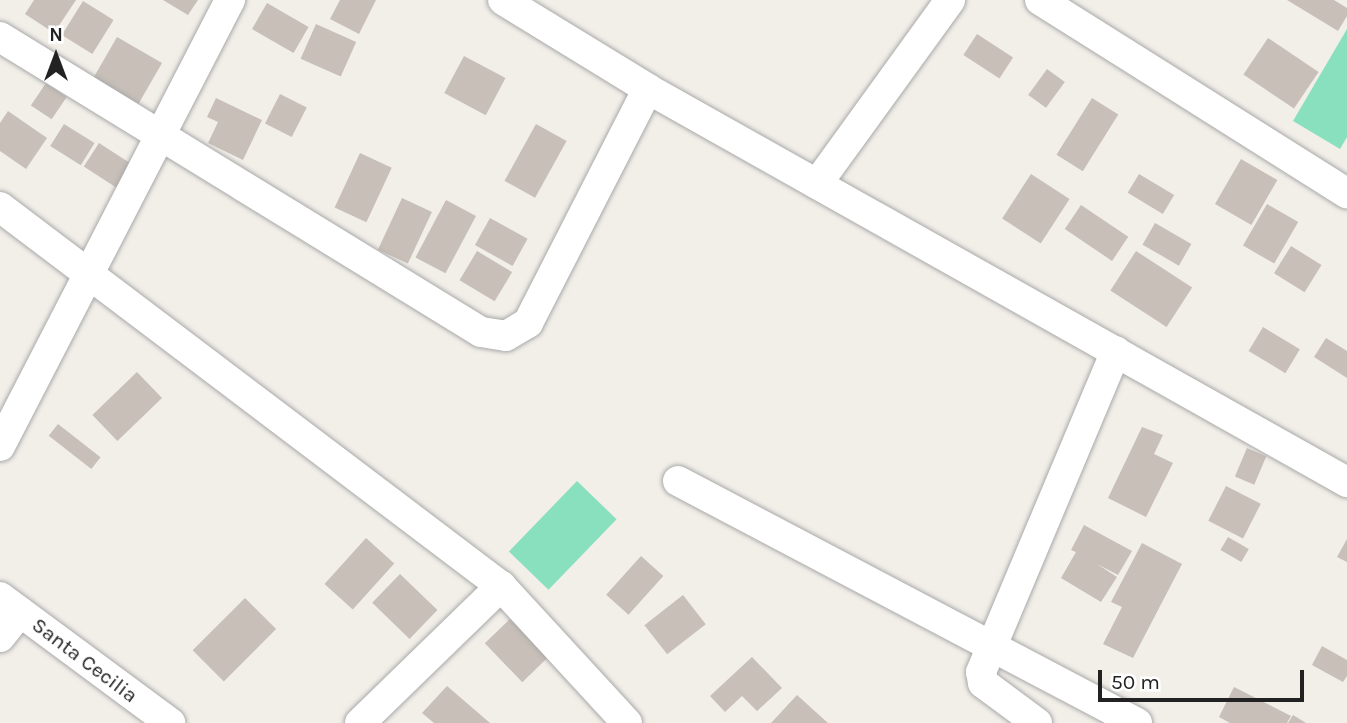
<!DOCTYPE html>
<style>
body{margin:0}
#map{position:relative;width:1347px;height:723px;overflow:hidden;background:#f2efe9;font-family:Karla,sans-serif}
div>[style]{position:absolute}
.pitch>*{inset:0;background:#88e0be;transform-origin:0 0}
.building>*{inset:0;background:#c7bfb8;transform-origin:0 0}
.roads{filter:drop-shadow(0 0 2px #a9a9a9) drop-shadow(0 0 2px #a9a9a9)}
.minor>*{height:30px;margin:-15px;padding:0 15px;transform-origin:15px;border-radius:15px;background:#fff}
span{translate:-50% -50%;white-space:nowrap;text-align:center;line-height:1.15;-webkit-text-stroke:5px #fff;paint-order:stroke}
.street-label{font-size:21px;color:#222}
.north{position:absolute;left:21px;top:21px;width:70px;height:70px;-webkit-text-stroke:5px #fff;paint-order:stroke;rotate:0deg;font-size:19px;font-weight:700;line-height:28px;text-align:center;color:#222}
.north::after{content:'';display:block;margin:auto;width:24px;height:32px;background:#222;clip-path:polygon(50% 0,100% 100%,50% 72%,0 100%)}
.scale{position:absolute;left:1098px;top:670px;width:206px;height:32px;box-sizing:border-box;border:4px solid #222;border-top:0;padding-left:9px;font-size:21px;line-height:24px;white-space:nowrap;color:#222;-webkit-text-stroke:5px #fff;paint-order:stroke}
</style>
<div id="map">
<div class="pitch">
<i style="clip-path:polygon(1347px 29px,1347px 137px,1340px 149px,1293px 121px)"></i>
<i style="left:577px;top:481px;width:55px;height:98px;rotate:44deg"></i>
</div>
<div class="building">
<i style="clip-path:polygon(34px 0,76px 0,54px 33px,25px 14px)"></i>
<i style="clip-path:polygon(163px 0,198px 0,188px 15px)"></i>
<i style="clip-path:polygon(340px 0,376px 0,359px 34px,330px 19px)"></i>
<i style="clip-path:polygon(1287px 0,1334px 0,1347px 8px,1347px 16px,1338px 31px)"></i>
<i style="left:83px;top:1px;width:36px;height:40px;rotate:32deg"></i>
<i style="left:267px;top:3px;width:48px;height:30px;rotate:30deg"></i>
<i style="left:316px;top:24px;width:44px;height:38px;rotate:24deg"></i>
<i style="left:977px;top:34px;width:43px;height:25px;rotate:33deg"></i>
<i style="left:117px;top:37px;width:52px;height:47px;rotate:30deg"></i>
<i style="left:1268px;top:38px;width:61px;height:44px;rotate:34deg"></i>
<i style="left:464px;top:56px;width:47px;height:42px;rotate:28deg"></i>
<i style="left:1047px;top:69px;width:22px;height:32px;rotate:36deg"></i>
<i style="left:46px;top:83px;width:25px;height:27px;rotate:34deg"></i>
<i style="left:280px;top:94px;width:30px;height:33px;rotate:27deg"></i>
<i style="clip-path:polygon(216px 98px,262px 120px,243px 160px,208px 143px,218px 122px,207px 117px)"></i>
<i style="left:1092px;top:98px;width:31px;height:67px;rotate:32deg"></i>
<i style="clip-path:polygon(8px 111px,47px 138px,26px 169px,0 151px,0 123px)"></i>
<i style="left:64px;top:124px;width:36px;height:26px;rotate:32deg"></i>
<i style="left:536px;top:124px;width:35px;height:65px;rotate:29deg"></i>
<i style="left:99px;top:143px;width:46px;height:28px;rotate:33deg"></i>
<i style="left:360px;top:153px;width:35px;height:60px;rotate:25deg"></i>
<i style="left:1241px;top:159px;width:42px;height:52px;rotate:30deg"></i>
<i style="left:1031px;top:174px;width:46px;height:53px;rotate:33deg"></i>
<i style="left:1139px;top:174px;width:41px;height:22px;rotate:31deg"></i>
<i style="left:402px;top:198px;width:33px;height:57px;rotate:25deg"></i>
<i style="left:446px;top:200px;width:34px;height:65px;rotate:28deg"></i>
<i style="left:1267px;top:204px;width:36px;height:48px;rotate:30deg"></i>
<i style="left:1081px;top:205px;width:57px;height:29px;rotate:34deg"></i>
<i style="left:490px;top:218px;width:43px;height:31px;rotate:29deg"></i>
<i style="left:1155px;top:223px;width:42px;height:25px;rotate:30deg"></i>
<i style="left:1291px;top:246px;width:36px;height:32px;rotate:32deg"></i>
<i style="left:477px;top:251px;width:41px;height:34px;rotate:31deg"></i>
<i style="left:1136px;top:251px;width:67px;height:47px;rotate:33deg"></i>
<i style="left:1263px;top:327px;width:43px;height:28px;rotate:31deg"></i>
<i style="clip-path:polygon(1326px 338px,1347px 351px,1347px 378px,1314px 357px)"></i>
<i style="left:137px;top:372px;width:36px;height:62px;rotate:46deg"></i>
<i style="left:58px;top:424px;width:54px;height:15px;rotate:38deg"></i>
<i style="clip-path:polygon(1142px 427px,1163px 435px,1154px 454px,1173px 463px,1146px 517px,1108px 498px)"></i>
<i style="left:1247px;top:448px;width:21px;height:31px;rotate:23deg"></i>
<i style="left:1226px;top:486px;width:39px;height:39px;rotate:27deg"></i>
<i style="clip-path:polygon(1084px 525px,1132px 551px,1118px 575px,1097px 564px,1117px 577px,1101px 602px,1061px 578px,1076px 552px,1071px 550px)"></i>
<i style="left:1228px;top:537px;width:24px;height:15px;rotate:30deg"></i>
<i style="left:366px;top:538px;width:38px;height:62px;rotate:42deg"></i>
<i style="clip-path:polygon(1347px 539px,1347px 562px,1337px 557px)"></i>
<i style="clip-path:polygon(1142px 543px,1182px 564px,1133px 658px,1103px 644px,1122px 607px,1111px 602px)"></i>
<i style="left:641px;top:556px;width:30px;height:52px;rotate:42deg"></i>
<i style="left:400px;top:574px;width:52px;height:40px;rotate:44deg"></i>
<i style="left:683px;top:595px;width:37px;height:49px;rotate:52deg"></i>
<i style="left:245px;top:598px;width:44px;height:74px;rotate:45deg"></i>
<i style="left:510px;top:619px;width:54px;height:35px;rotate:46deg"></i>
<i style="clip-path:polygon(1322px 646px,1347px 660px,1347px 676px,1343px 682px,1312px 665px)"></i>
<i style="clip-path:polygon(752px 657px,782px 688px,757px 711px,742px 696px,725px 712px,710px 696px)"></i>
<i style="clip-path:polygon(447px 686px,490px 723px,434px 723px,422px 713px)"></i>
<i style="clip-path:polygon(1234px 687px,1291px 716px,1287px 723px,1230px 723px,1219px 717px)"></i>
<i style="clip-path:polygon(797px 695px,828px 723px,771px 723px)"></i>
<i style="clip-path:polygon(1293px 715px,1306px 723px,1288px 723px)"></i>
</div>
<div class="roads">
<div class="minor">
<i style="left:503px;top:0;width:170px;rotate:31.5deg"></i>
<i style="left:648px;top:89px;width:802px;rotate:29.35deg"></i>
<i style="left:1040px;top:0;width:363px;rotate:32.2deg"></i>
<i style="left:0;top:37px;width:564px;rotate:31.52deg"></i>
<i style="left:481px;top:332px;width:25px;rotate:9deg"></i>
<i style="left:506px;top:336px;width:26px;rotate:-31deg"></i>
<i style="left:528px;top:323px;width:263px;rotate:-62.9deg"></i>
<i style="left:817px;top:184px;width:227px;rotate:-54.1deg"></i>
<i style="left:0;top:207px;width:628px;rotate:37.11deg"></i>
<i style="left:501px;top:586px;width:186px;rotate:47.4deg"></i>
<i style="left:0;top:446px;width:502px;rotate:-62.72deg"></i>
<i style="left:678px;top:481px;width:519px;rotate:27.8deg"></i>
<i style="left:0;top:597px;width:212px;rotate:36.5deg"></i>
<i style="left:0;top:637px;width:32px;rotate:-51deg"></i>
<i style="left:360px;top:723px;width:197px;rotate:-44.2deg"></i>
<i style="left:1037px;top:723px;width:67px;rotate:-143.5deg"></i>
<i style="left:983px;top:683px;width:11px;rotate:-100deg"></i>
<i style="left:981px;top:672px;width:348px;rotate:-67.2deg"></i>
</div>
</div>
<div class="street-label">
<span style="left:85px;top:660px;rotate:37deg">Santa Cecilia</span>
</div>
<div class="north">N</div>
<div class="scale">50 m</div>
</div>
